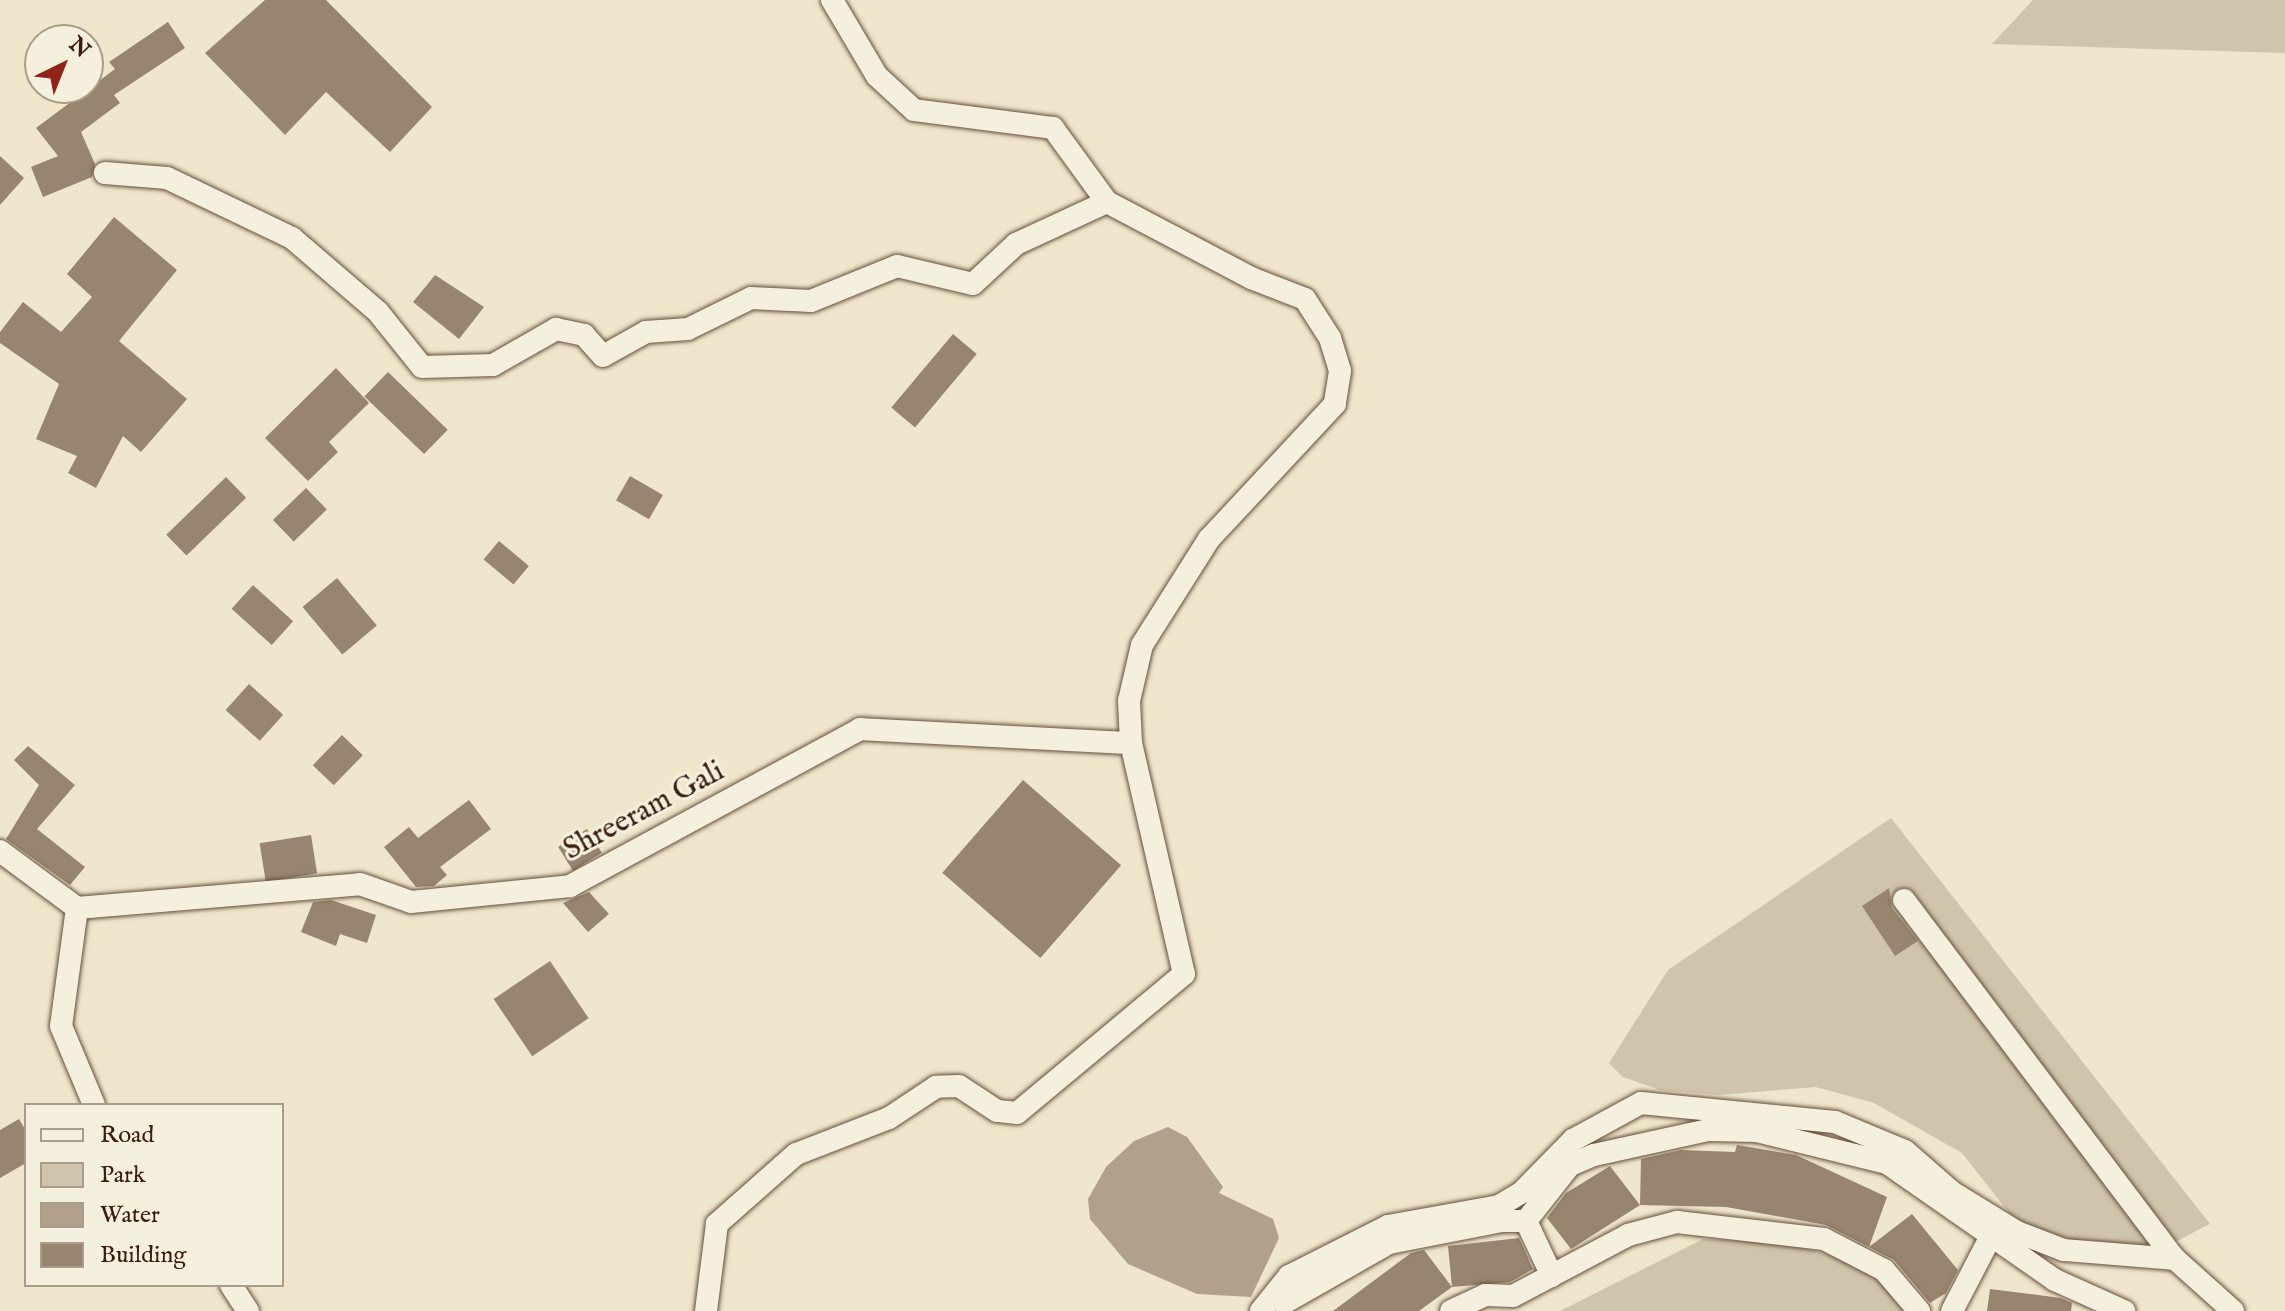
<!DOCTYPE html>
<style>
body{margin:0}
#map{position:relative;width:2285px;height:1311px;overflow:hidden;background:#efe6cb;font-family:"IM FELL English",serif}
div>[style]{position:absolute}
.green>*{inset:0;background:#d0c4ab}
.water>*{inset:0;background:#b1a18a}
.building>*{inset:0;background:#988570;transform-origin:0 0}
.roads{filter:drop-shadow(0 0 2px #664e3c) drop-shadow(0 0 2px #664e3c)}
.street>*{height:22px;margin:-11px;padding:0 11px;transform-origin:11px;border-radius:11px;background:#f5efdd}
span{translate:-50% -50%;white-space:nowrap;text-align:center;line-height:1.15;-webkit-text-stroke:6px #f5efdd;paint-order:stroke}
.street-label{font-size:30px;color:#391c0d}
.legend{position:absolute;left:24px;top:1103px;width:260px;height:184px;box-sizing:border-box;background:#f5efdd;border:2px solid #aa9b8a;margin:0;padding:10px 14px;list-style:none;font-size:24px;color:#391c0d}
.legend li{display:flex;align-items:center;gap:16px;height:40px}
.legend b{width:40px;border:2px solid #aa9b8a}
.north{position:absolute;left:24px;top:24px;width:80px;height:80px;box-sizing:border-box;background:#f5efdd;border:2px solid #aa9b8a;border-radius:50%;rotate:43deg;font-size:22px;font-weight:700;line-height:32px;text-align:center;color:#391c0d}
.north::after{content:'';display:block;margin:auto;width:28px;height:36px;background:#8f2418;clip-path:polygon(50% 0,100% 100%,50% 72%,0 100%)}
</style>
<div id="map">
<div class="green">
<i style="clip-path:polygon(2033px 0,2285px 0,2285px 53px,1992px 44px)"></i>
<i style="clip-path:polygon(1891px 818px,2210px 1224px,2165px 1247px,2046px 1239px,2013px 1218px,1962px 1153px,1874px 1103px,1816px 1087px,1718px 1095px,1660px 1090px,1623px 1077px,1609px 1063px,1668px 970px)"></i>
<i style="clip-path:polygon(1703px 1239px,1789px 1243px,1872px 1268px,1906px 1311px,1560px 1311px)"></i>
</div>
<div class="water">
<i style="clip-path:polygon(1168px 1127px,1187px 1137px,1223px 1187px,1219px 1193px,1273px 1219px,1279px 1238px,1251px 1297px,1197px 1294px,1128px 1264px,1090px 1219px,1088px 1199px,1106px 1167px,1134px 1141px)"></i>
</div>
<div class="building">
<i style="clip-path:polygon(265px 0,326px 0,432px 107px,390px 152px,326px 92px,285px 135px,205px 53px)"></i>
<i style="clip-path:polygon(168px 22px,185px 48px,114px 95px,120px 103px,81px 132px,95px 164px,92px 177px,43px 197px,31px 167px,58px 156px,36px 128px,115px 69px,109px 62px)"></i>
<i style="clip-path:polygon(0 156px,24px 178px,0 205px)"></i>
<i style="clip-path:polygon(114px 217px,177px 270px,119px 341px,187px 399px,141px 452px,123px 436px,96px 488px,68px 473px,77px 456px,36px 439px,59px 384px,0 343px,0 332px,23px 302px,61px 332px,92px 297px,67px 274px)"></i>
<i style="clip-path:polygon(435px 275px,484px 307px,459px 339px,413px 302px)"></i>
<i style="left:953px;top:334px;width:31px;height:96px;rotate:40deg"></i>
<i style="clip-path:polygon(336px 368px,369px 403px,329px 442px,338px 452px,308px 481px,265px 438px)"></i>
<i style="left:388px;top:372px;width:83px;height:34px;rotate:44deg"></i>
<i style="left:630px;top:476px;width:38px;height:28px;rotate:30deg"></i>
<i style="left:226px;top:477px;width:29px;height:83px;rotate:46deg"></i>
<i style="left:306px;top:488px;width:30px;height:46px;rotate:46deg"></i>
<i style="left:499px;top:541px;width:39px;height:24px;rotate:40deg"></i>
<i style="left:337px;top:578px;width:62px;height:45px;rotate:50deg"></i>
<i style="left:253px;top:585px;width:54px;height:32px;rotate:42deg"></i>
<i style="left:249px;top:684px;width:46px;height:35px;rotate:42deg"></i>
<i style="left:342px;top:735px;width:29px;height:42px;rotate:44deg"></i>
<i style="clip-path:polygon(28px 746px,75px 785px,37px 829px,85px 867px,70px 885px,6px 839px,39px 785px,14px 760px)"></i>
<i style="left:1023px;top:780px;width:130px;height:123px;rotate:41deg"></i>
<i style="clip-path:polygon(469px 800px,491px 829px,440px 867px,447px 875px,434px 886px,416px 887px,384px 847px,409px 827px,418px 838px)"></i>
<i style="left:587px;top:829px;width:28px;height:34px;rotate:58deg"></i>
<i style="left:311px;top:835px;width:39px;height:52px;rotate:81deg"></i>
<i style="clip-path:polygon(1889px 888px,1892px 908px,1918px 941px,1895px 956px,1862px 906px)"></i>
<i style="clip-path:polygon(589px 892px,609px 914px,588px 932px,563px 903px)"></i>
<i style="clip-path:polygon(331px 900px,376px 915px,367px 943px,340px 934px,336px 946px,301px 932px,313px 902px)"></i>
<i style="left:550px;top:961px;width:69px;height:68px;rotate:56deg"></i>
<i style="clip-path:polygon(19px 1119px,26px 1131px,26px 1163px,0 1178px,0 1130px)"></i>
<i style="clip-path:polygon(1737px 1145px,1796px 1155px,1887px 1197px,1869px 1247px,1826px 1225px,1726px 1207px,1640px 1205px,1641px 1159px,1681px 1150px,1735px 1152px)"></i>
<i style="clip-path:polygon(1610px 1166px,1640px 1205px,1571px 1249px,1547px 1218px,1566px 1193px)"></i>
<i style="clip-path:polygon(1912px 1214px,1958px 1270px,1946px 1293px,1930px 1303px,1894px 1260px,1869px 1247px)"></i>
<i style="clip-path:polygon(1519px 1238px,1533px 1269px,1510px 1282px,1452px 1287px,1448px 1246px)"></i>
<i style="clip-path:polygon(1424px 1250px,1452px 1287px,1419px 1311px,1333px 1311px,1411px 1253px)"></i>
<i style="clip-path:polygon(1990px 1289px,2061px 1298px,2072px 1303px,2071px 1311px,1987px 1311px)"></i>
</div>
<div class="roads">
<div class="street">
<i style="left:832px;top:0;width:88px;rotate:59.4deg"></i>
<i style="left:877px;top:76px;width:50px;rotate:42.6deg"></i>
<i style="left:914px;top:110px;width:140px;rotate:7.4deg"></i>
<i style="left:1053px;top:128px;width:92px;rotate:53.9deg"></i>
<i style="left:105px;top:173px;width:62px;rotate:4.6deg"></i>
<i style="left:167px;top:178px;width:139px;rotate:25.6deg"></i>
<i style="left:292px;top:238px;width:113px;rotate:40.7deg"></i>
<i style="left:378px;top:312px;width:70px;rotate:51.3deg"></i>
<i style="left:422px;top:367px;width:71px;rotate:-1.6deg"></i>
<i style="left:493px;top:365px;width:73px;rotate:-29.7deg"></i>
<i style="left:556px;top:329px;width:29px;rotate:12deg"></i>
<i style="left:584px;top:335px;width:28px;rotate:48deg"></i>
<i style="left:603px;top:356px;width:49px;rotate:-29.2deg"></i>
<i style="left:646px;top:332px;width:42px;rotate:-4.1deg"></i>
<i style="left:688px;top:329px;width:70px;rotate:-26.2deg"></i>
<i style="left:751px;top:298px;width:60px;rotate:2.9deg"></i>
<i style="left:811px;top:301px;width:93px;rotate:-22.1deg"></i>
<i style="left:897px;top:266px;width:78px;rotate:13.3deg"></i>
<i style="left:973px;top:284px;width:59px;rotate:-42.9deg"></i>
<i style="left:1016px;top:244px;width:100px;rotate:-24.8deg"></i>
<i style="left:1107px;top:202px;width:163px;rotate:27.8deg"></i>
<i style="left:1251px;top:278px;width:58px;rotate:21.3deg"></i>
<i style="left:1305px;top:299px;width:46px;rotate:57.3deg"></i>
<i style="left:1330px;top:338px;width:34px;rotate:73deg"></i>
<i style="left:1340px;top:371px;width:33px;rotate:99deg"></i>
<i style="left:1335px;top:404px;width:185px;rotate:133deg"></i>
<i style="left:1209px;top:539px;width:125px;rotate:122.3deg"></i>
<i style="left:1142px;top:645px;width:57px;rotate:103.1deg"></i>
<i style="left:1129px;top:701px;width:42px;rotate:87.3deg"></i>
<i style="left:1131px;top:743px;width:237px;rotate:77.1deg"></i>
<i style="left:1184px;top:974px;width:217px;rotate:140.2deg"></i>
<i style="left:1017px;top:1113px;width:20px;rotate:-174deg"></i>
<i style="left:997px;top:1111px;width:45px;rotate:-146.7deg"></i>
<i style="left:959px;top:1086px;width:23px;rotate:178deg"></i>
<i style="left:936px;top:1087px;width:56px;rotate:146.6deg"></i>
<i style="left:889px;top:1118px;width:100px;rotate:158.8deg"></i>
<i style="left:796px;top:1154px;width:106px;rotate:138.5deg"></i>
<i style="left:717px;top:1224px;width:88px;rotate:97.2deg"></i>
<i style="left:0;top:851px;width:96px;rotate:36.5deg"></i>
<i style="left:77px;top:908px;width:284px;rotate:-4.8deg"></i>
<i style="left:360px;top:884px;width:54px;rotate:19.4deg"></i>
<i style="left:411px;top:902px;width:160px;rotate:-5.7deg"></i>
<i style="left:570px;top:886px;width:330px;rotate:-28.4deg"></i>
<i style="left:860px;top:729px;width:271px;rotate:3deg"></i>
<i style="left:1904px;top:900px;width:450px;rotate:53deg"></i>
<i style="left:2175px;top:1259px;width:78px;rotate:41.9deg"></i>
<i style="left:77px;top:908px;width:119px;rotate:97.7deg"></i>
<i style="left:61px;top:1026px;width:86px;rotate:67.3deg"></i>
<i style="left:1526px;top:1221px;width:71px;rotate:-51.8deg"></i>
<i style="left:1570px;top:1165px;width:26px;rotate:-23deg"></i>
<i style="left:1594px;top:1155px;width:118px;rotate:-12.3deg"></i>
<i style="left:1709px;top:1130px;width:48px;rotate:1.2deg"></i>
<i style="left:1757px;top:1131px;width:134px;rotate:13.8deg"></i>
<i style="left:1887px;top:1163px;width:205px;rotate:34.9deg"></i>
<i style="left:2055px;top:1280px;width:76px;rotate:24.2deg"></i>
<i style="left:231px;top:1285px;width:31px;rotate:57deg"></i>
<i style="left:1284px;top:1303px;width:121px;rotate:-29.7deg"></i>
<i style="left:1389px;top:1243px;width:115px;rotate:-11deg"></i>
<i style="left:1502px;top:1221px;width:24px"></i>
<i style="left:1526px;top:1221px;width:61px;rotate:64.7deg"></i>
<i style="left:1261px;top:1311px;width:45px;rotate:-51.3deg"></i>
<i style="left:1289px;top:1276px;width:111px;rotate:-26.8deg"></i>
<i style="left:1388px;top:1226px;width:113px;rotate:-10.2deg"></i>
<i style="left:1499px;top:1206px;width:27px;rotate:-31deg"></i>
<i style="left:1522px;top:1192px;width:73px;rotate:-45.6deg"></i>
<i style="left:1573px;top:1140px;width:77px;rotate:-28.6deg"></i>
<i style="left:1641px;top:1103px;width:195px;rotate:5.6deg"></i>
<i style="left:1835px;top:1122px;width:76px;rotate:22.5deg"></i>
<i style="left:1905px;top:1151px;width:62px;rotate:41.1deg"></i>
<i style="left:1952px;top:1192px;width:76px;rotate:31.6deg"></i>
<i style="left:2017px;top:1232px;width:50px;rotate:21deg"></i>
<i style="left:2064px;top:1250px;width:111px;rotate:4.6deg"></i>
<i style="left:1451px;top:1311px;width:38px;rotate:-25deg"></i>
<i style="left:1485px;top:1295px;width:28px;rotate:2deg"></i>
<i style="left:1513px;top:1296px;width:130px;rotate:-27.9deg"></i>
<i style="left:1628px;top:1235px;width:51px;rotate:-14.9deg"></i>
<i style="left:1677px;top:1222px;width:148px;rotate:6.6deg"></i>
<i style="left:1824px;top:1239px;width:68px;rotate:27.3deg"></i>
<i style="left:1884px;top:1270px;width:54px;rotate:49.5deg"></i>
<i style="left:1952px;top:1311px;width:87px;rotate:-62.5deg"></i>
</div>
</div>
<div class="street-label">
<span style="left:644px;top:811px;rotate:-28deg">Shreeram Gali</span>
</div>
<ul class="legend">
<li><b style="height:10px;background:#f5efdd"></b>Road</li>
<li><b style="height:22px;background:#d0c4ab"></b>Park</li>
<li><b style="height:22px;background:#b1a18a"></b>Water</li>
<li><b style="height:22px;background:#988570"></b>Building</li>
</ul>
<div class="north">N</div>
</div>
